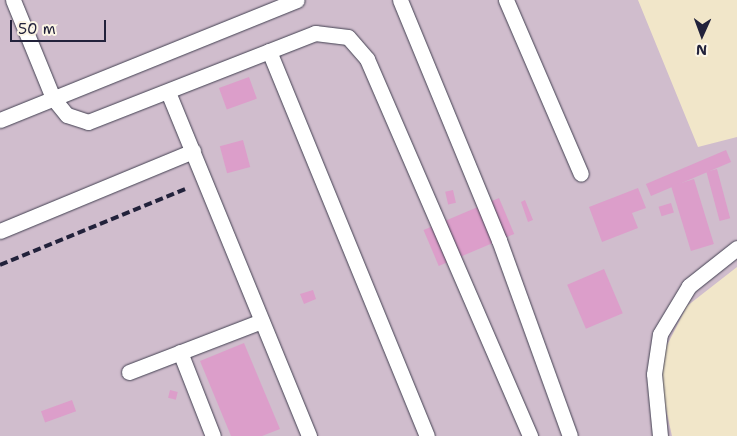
<!DOCTYPE html>
<style>
body{margin:0}
#map{position:relative;width:737px;height:436px;overflow:hidden;background:#f1e6c9;font-family:"Shantell Sans",sans-serif}
div>[style]{position:absolute}
.industrial>*{inset:0;background:#d0bdcd}
.building>*{inset:0;background:#dc9eca;transform-origin:0 0}
.roads{filter:drop-shadow(0 0 1px #413f50) drop-shadow(0 0 1px #413f50)}
.minor>*{height:15px;margin:-7.5px;padding:0 7.5px;transform-origin:7.5px;border-radius:7.5px;background:#fff}
.rail>*{height:4px;margin-top:-2px;transform-origin:0;background:repeating-linear-gradient(90deg,#22223b 0 8px,transparent 0 12px)}
span{translate:-50% -50%;white-space:nowrap;text-align:center;line-height:1.15;-webkit-text-stroke:4.5px #fcf5e5;paint-order:stroke}
.north{position:absolute;left:677px;top:10px;width:50px;height:50px;-webkit-text-stroke:4px #fcf5e5;paint-order:stroke;rotate:182deg;font-size:14px;font-weight:700;line-height:20px;text-align:center;color:#22223b}
.north::after{content:'';display:block;margin:auto;width:18px;height:22px;background:#22223b;clip-path:polygon(50% 0,100% 100%,50% 72%,0 100%)}
.scale{position:absolute;left:10px;top:20px;width:96px;height:22px;box-sizing:border-box;border:2px solid #22223b;border-top:0;padding-left:6px;font-size:15px;line-height:18px;white-space:nowrap;color:#22223b;-webkit-text-stroke:4px #fcf5e5;paint-order:stroke}
</style>
<div id="map">
<div class="industrial">
<i style="clip-path:polygon(0 0,638px 0,698px 147px,737px 137px,737px 267px,687px 306px,662px 355px,663px 396px,672px 436px,0 436px)"></i>
</div>
<div class="building">
<i style="left:249px;top:77px;width:23px;height:32px;rotate:70deg"></i>
<i style="left:243px;top:140px;width:28px;height:24px;rotate:75deg"></i>
<i style="left:726px;top:150px;width:13px;height:87px;rotate:67deg"></i>
<i style="left:717px;top:169px;width:51px;height:11px;rotate:75deg"></i>
<i style="left:694px;top:179px;width:68px;height:24px;rotate:73deg"></i>
<i style="clip-path:polygon(638px 188px,646px 208px,632px 213px,638px 228px,602px 242px,589px 207px)"></i>
<i style="left:453px;top:190px;width:13px;height:8px;rotate:77deg"></i>
<i style="left:499px;top:198px;width:39px;height:82px;rotate:67deg"></i>
<i style="clip-path:polygon(525px 200px,533px 220px,528px 222px,521px 202px)"></i>
<i style="left:671px;top:203px;width:10px;height:13px;rotate:73deg"></i>
<i style="left:604px;top:269px;width:48px;height:40px;rotate:67deg"></i>
<i style="clip-path:polygon(313px 290px,316px 299px,304px 304px,300px 294px)"></i>
<i style="clip-path:polygon(244px 343px,280px 429px,262px 436px,231px 436px,200px 361px)"></i>
<i style="left:170px;top:390px;width:8px;height:8px;rotate:14deg"></i>
<i style="left:72px;top:400px;width:12px;height:33px;rotate:70deg"></i>
</div>
<div class="roads">
<div class="minor">
<i style="left:13px;top:0;width:106px;rotate:67.8deg"></i>
<i style="left:53px;top:98px;width:22px;rotate:51deg"></i>
<i style="left:67px;top:115px;width:22px;rotate:18deg"></i>
<i style="left:88px;top:122px;width:244px;rotate:-21.4deg"></i>
<i style="left:315px;top:33px;width:33px;rotate:7deg"></i>
<i style="left:348px;top:37px;width:29px;rotate:49deg"></i>
<i style="left:367px;top:59px;width:411px;rotate:66.6deg"></i>
<i style="left:400px;top:0;width:260px;rotate:67.6deg"></i>
<i style="left:499px;top:240px;width:208px;rotate:70.1deg"></i>
<i style="left:506px;top:0;width:189px;rotate:66.7deg"></i>
<i style="left:269px;top:51px;width:416px;rotate:67.7deg"></i>
<i style="left:168px;top:92px;width:372px;rotate:67.7deg"></i>
<i style="left:0;top:120px;width:320px;rotate:-22deg"></i>
<i style="left:0;top:231px;width:209px;rotate:-22.5deg"></i>
<i style="left:180px;top:352px;width:90px;rotate:68.6deg"></i>
<i style="left:129px;top:372px;width:142px;rotate:-21deg"></i>
<i style="left:660px;top:436px;width:62px;rotate:-95.5deg"></i>
<i style="left:654px;top:374px;width:40px;rotate:-81.5deg"></i>
<i style="left:660px;top:334px;width:56px;rotate:-58.9deg"></i>
<i style="left:689px;top:286px;width:61px;rotate:-38.4deg"></i>
</div>
</div>
<div class="rail">
<i style="left:0;top:265px;width:200px;rotate:-22.3deg"></i>
</div>
<div class="north">N</div>
<div class="scale">50 m</div>
</div>
